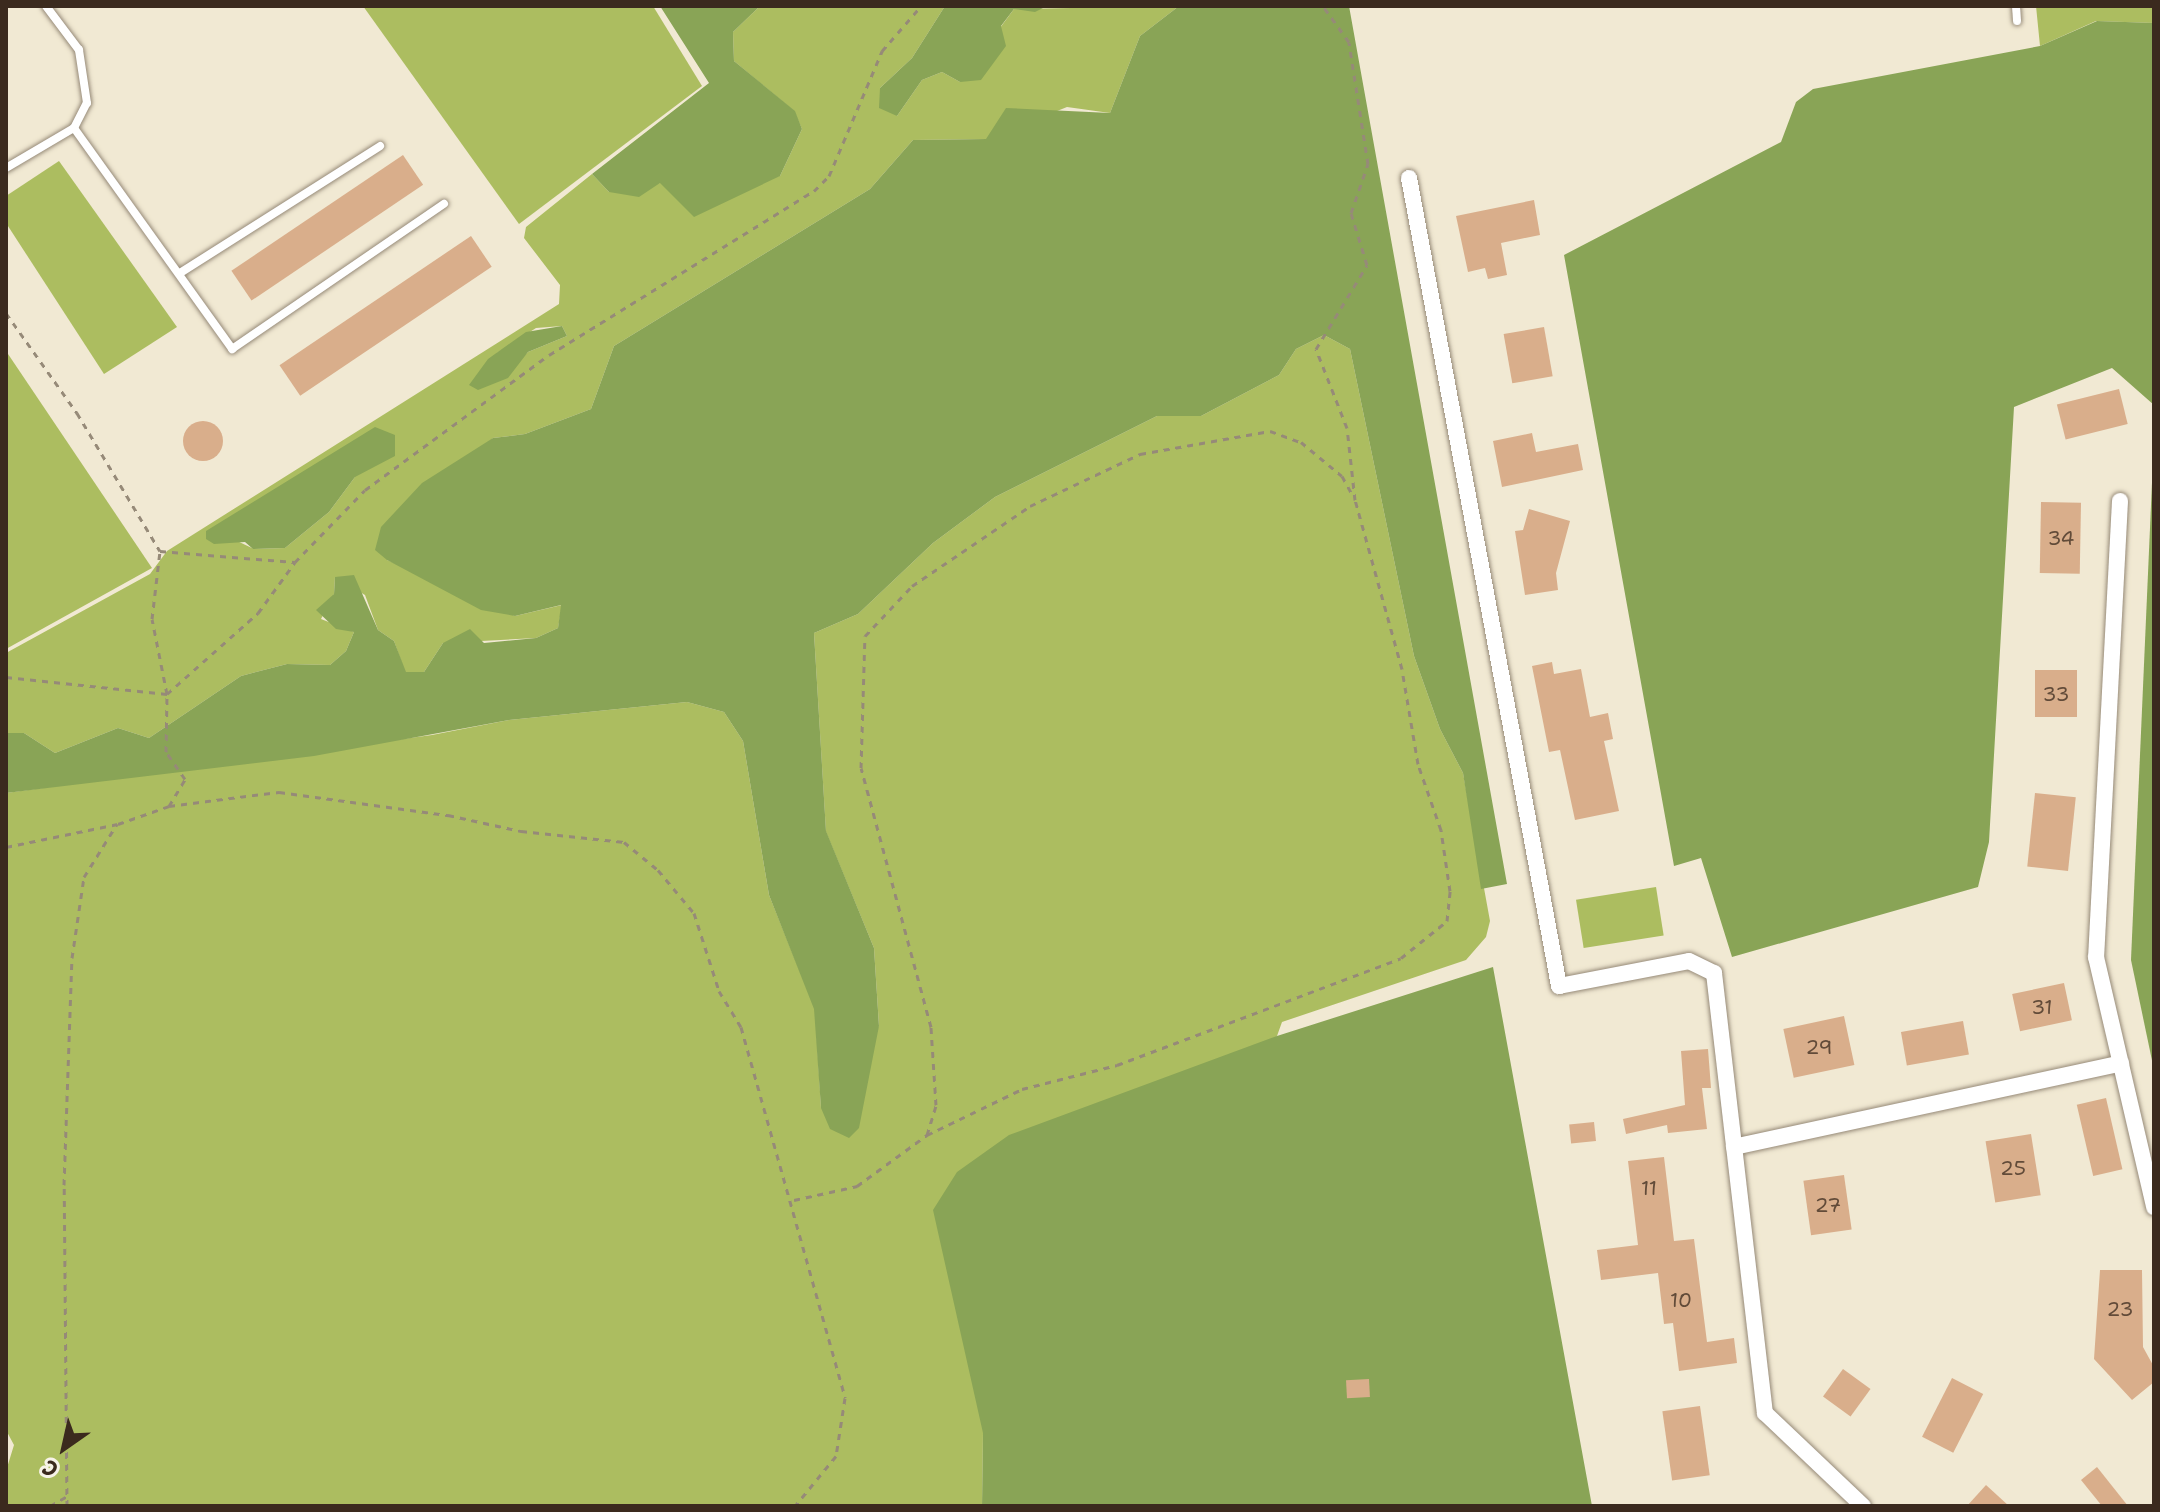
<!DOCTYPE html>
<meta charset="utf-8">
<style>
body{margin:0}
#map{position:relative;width:2160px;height:1512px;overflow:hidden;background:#f1e9d3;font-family:"Shantell Sans",sans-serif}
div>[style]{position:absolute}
.green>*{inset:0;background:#acbd60;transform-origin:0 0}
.forest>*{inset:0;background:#89a456}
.building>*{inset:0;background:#d9ae8b;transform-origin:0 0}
.round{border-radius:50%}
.path>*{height:3px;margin-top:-1.5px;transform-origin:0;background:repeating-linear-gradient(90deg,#968a78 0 6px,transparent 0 12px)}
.roads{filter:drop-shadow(0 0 2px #968a78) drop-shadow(0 0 2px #968a78)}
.service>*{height:8px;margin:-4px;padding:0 4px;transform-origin:4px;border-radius:4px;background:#fff}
.minor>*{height:16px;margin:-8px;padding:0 8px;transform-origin:8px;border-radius:8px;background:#fff}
span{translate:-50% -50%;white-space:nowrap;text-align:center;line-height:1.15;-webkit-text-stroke:8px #f7f3e8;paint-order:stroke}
.number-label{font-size:20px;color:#624b39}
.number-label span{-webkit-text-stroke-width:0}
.frame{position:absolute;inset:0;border:8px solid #3b2a1e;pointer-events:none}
.north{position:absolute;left:24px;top:1408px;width:80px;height:80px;-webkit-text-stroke:6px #f7f3e8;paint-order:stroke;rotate:214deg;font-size:22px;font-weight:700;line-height:32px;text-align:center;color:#3b2a1e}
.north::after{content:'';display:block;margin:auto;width:28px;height:36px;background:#3b2a1e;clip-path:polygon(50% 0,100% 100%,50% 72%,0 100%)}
</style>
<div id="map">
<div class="green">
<i style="clip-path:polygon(363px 6px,653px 6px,702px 86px,519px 224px)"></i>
<i style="clip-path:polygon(evenodd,760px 6px,945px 6px,912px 58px,880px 88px,897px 116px,922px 80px,942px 72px,960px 82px,1014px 9px,1179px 6px,1140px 36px,1110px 113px,1067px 107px,987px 139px,913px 140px,870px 189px,614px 346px,591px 409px,525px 434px,493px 438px,387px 560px,515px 616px,562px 605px,558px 628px,536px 638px,443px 643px,424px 672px,405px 672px,394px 641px,378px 630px,365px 595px,335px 577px,334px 594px,321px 619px,354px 632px,346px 651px,330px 665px,287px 664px,241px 676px,149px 738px,118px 728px,55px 753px,24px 733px,6px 733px,6px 653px,150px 574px,167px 551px,559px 304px,560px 285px,524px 238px,526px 227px,592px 174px,609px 192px,660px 183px,780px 176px,802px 129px,794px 111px,734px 61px,733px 32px,760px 6px,562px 326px,567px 336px,528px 352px,520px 360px,497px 353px,536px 328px,562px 326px,760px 6px,395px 456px,355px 477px,329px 512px,285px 548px,254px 549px,235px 540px,395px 456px)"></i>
<i style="clip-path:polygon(2036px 6px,2154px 6px,2154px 23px,2096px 21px,2040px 46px)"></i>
<i style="clip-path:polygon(59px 161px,177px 327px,104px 374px,6px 223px,6px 196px)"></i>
<i style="clip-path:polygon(1324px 335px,1350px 349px,1414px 656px,1440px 729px,1463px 773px,1490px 921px,1486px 937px,1466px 960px,1282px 1022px,1277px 1036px,983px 1433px,982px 1506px,6px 1506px,6px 1471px,14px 1445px,6px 1430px,6px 793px,432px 735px,509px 720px,687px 702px,724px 712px,743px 741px,769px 895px,815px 1009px,821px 1108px,879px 1026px,874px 948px,826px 832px,814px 633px,858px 614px,933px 543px,995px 497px,1157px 416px,1201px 416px,1279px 375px,1296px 349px)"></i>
<i style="clip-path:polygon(6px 351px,152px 568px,6px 649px)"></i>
<i style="left:1656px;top:887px;width:49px;height:81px;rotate:81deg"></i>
</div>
<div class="forest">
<i style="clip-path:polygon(660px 6px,760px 6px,733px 32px,734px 61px,795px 111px,802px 129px,780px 176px,694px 217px,660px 183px,639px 197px,609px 192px,592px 174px,709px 83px)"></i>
<i style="clip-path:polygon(945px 6px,1047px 6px,1035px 12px,1014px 9px,1001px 26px,1006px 46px,981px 80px,960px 82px,942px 72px,922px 80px,897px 116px,879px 108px,880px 88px,912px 58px)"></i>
<i style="clip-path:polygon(1179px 6px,1349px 6px,1507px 884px,1481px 889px,1463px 773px,1440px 729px,1414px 656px,1350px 349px,1324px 335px,1296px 349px,1279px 375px,1201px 416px,1157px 416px,995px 497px,933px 543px,858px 614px,814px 633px,826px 831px,874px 948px,879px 1026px,859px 1128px,849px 1138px,830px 1129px,821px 1108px,814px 1009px,769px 895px,743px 741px,724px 712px,687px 702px,509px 720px,314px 756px,6px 793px,6px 733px,24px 733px,55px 753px,118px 728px,149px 738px,241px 676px,287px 664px,330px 665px,346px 651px,354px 632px,336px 629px,316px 610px,334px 594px,335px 577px,354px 575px,378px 630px,394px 641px,406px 672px,424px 672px,443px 643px,470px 629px,484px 643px,536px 638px,558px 628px,561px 605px,515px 616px,481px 610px,387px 560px,375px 550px,381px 527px,422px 483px,493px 438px,525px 434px,591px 409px,614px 346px,870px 189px,913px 140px,986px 139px,1006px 108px,1110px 113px,1140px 36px)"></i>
<i style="clip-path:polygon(2097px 21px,2154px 23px,2154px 405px,2112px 368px,2014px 407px,1989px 842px,1978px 887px,1732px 957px,1701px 858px,1674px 866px,1564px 255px,1781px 142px,1796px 102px,1813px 89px,2040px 46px)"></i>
<i style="clip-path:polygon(562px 326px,567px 336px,528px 352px,508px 378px,478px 390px,469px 385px,488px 359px,526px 332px)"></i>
<i style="clip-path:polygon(375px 427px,395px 435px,395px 456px,355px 477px,329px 512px,285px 548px,253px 549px,245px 542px,214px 544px,206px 539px,206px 531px)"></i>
<i style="clip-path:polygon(2154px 437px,2154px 1070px,2131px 960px)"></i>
<i style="clip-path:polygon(1493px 967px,1592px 1506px,982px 1506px,983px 1433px,933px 1210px,957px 1172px,1009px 1135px,1277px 1036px)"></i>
</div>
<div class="building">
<i style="left:403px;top:155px;width:36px;height:207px;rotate:56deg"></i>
<i style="clip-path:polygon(1534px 200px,1540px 235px,1501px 243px,1507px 275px,1488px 279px,1485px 268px,1468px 272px,1456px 216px)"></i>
<i style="left:471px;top:236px;width:37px;height:231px;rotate:56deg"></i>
<i style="left:1544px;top:327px;width:50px;height:41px;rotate:80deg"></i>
<i style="left:2119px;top:389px;width:36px;height:64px;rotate:76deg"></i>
<i class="round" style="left:183px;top:421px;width:40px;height:40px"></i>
<i style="clip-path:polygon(1532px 433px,1536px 452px,1578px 444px,1583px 470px,1502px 487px,1493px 441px)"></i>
<i style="left:2041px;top:502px;width:40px;height:71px;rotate:1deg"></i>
<i style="clip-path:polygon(1529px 509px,1570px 521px,1556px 573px,1558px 590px,1525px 595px,1515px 531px,1523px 530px)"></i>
<i style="clip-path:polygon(1552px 662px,1554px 674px,1581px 669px,1590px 717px,1608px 713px,1613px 739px,1604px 741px,1619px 811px,1575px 820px,1560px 750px,1549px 752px,1532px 666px)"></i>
<i style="left:2035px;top:670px;width:42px;height:47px"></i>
<i style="left:2035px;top:793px;width:41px;height:74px;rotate:6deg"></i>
<i style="left:2064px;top:983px;width:38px;height:53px;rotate:78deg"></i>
<i style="left:1844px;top:1016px;width:50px;height:62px;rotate:78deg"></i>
<i style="left:1963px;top:1021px;width:34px;height:63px;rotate:80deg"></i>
<i style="clip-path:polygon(1708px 1049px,1711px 1088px,1702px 1088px,1707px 1129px,1668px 1133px,1667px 1125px,1626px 1134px,1623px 1119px,1685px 1105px,1681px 1051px)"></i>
<i style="left:2106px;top:1098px;width:73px;height:30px;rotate:77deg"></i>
<i style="left:1594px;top:1122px;width:19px;height:25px;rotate:84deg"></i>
<i style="left:2031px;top:1134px;width:62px;height:46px;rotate:81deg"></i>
<i style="clip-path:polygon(1664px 1157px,1674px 1241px,1694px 1239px,1707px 1342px,1734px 1338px,1737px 1363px,1679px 1371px,1673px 1323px,1664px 1324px,1658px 1273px,1601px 1280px,1597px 1250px,1638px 1245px,1628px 1161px)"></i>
<i style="left:1844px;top:1175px;width:55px;height:41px;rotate:82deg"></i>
<i style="clip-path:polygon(2100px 1270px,2142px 1270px,2143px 1347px,2154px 1367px,2154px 1382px,2132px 1400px,2094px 1359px)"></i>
<i style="left:1843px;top:1369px;width:34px;height:34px;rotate:36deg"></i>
<i style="left:1952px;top:1378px;width:35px;height:66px;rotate:27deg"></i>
<i style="left:1369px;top:1379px;width:18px;height:23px;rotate:87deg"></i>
<i style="left:1700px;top:1406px;width:70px;height:38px;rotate:82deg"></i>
<i style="clip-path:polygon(2097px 1467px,2128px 1506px,2102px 1506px,2081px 1480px)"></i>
<i style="clip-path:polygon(1986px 1485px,2009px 1506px,1967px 1506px)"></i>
</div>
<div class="path">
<i style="left:6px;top:313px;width:123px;rotate:54.6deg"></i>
<i style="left:77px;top:413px;width:161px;rotate:59deg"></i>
<i style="left:6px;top:677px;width:162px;rotate:6deg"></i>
<i style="left:167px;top:694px;width:122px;rotate:-41.7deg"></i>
<i style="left:258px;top:613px;width:63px;rotate:-54deg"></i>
<i style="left:169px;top:806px;width:31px;rotate:-59deg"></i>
<i style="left:185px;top:779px;width:33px;rotate:-125deg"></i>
<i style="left:166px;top:752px;width:58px;rotate:-89deg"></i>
<i style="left:167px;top:694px;width:76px;rotate:-101.3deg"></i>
<i style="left:152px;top:619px;width:68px;rotate:-83.3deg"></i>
<i style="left:160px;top:551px;width:135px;rotate:4.7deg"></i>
<i style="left:295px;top:562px;width:100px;rotate:-45.8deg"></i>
<i style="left:365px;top:490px;width:228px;rotate:-36.3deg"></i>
<i style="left:549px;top:355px;width:312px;rotate:-31.8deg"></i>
<i style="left:814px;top:191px;width:21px;rotate:-45deg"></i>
<i style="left:829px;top:176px;width:136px;rotate:-67deg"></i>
<i style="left:882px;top:51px;width:60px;rotate:-49.1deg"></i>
<i style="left:6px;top:847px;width:114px;rotate:-11.6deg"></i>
<i style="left:118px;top:824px;width:54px;rotate:-19.4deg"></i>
<i style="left:169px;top:806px;width:111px;rotate:-7.3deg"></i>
<i style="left:279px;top:792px;width:171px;rotate:7.8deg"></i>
<i style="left:448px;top:815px;width:75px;rotate:12.4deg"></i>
<i style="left:521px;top:831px;width:104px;rotate:6.1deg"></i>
<i style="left:624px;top:842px;width:44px;rotate:39.5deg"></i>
<i style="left:658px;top:870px;width:56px;rotate:50.1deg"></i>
<i style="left:694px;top:913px;width:82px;rotate:72.2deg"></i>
<i style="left:719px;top:991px;width:42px;rotate:58.6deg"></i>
<i style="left:741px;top:1027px;width:385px;rotate:74.3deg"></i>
<i style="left:845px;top:1398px;width:59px;rotate:98.8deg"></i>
<i style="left:836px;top:1456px;width:65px;rotate:129.4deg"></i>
<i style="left:927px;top:1135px;width:106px;rotate:-25.8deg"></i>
<i style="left:1022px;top:1089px;width:98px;rotate:-14.2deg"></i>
<i style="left:1117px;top:1065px;width:303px;rotate:-20.6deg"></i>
<i style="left:1401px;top:958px;width:59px;rotate:-38.8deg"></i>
<i style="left:1447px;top:921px;width:30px;rotate:-84deg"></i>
<i style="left:1450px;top:891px;width:62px;rotate:-98.4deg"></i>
<i style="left:1441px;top:830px;width:70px;rotate:-109.2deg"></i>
<i style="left:1418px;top:764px;width:96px;rotate:-99.6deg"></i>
<i style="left:1402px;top:669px;width:175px;rotate:-105.5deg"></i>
<i style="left:1355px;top:500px;width:72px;rotate:-96.3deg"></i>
<i style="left:1347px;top:428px;width:85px;rotate:-111.4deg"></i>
<i style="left:1316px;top:349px;width:98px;rotate:-58.7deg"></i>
<i style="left:1367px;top:265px;width:54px;rotate:-107.1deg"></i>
<i style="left:1351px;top:213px;width:52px;rotate:-70.9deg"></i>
<i style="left:1368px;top:164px;width:123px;rotate:-98.9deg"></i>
<i style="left:1349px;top:42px;width:44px;rotate:-125.8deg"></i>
<i style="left:794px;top:1200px;width:65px;rotate:-12.5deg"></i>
<i style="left:857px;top:1186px;width:87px;rotate:-36.1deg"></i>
<i style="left:927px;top:1135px;width:31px;rotate:-73deg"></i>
<i style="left:936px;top:1105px;width:78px;rotate:-93.7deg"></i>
<i style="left:931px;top:1027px;width:268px;rotate:-105.1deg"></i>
<i style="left:861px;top:768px;width:132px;rotate:-88.3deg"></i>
<i style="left:865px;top:636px;width:69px;rotate:-46.8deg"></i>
<i style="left:912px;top:586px;width:143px;rotate:-34.1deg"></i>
<i style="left:1030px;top:506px;width:122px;rotate:-25.3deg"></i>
<i style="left:1140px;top:454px;width:132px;rotate:-10deg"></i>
<i style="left:1270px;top:431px;width:33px;rotate:20deg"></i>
<i style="left:1301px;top:442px;width:53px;rotate:39.7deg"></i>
<i style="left:1342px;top:476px;width:23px;rotate:61deg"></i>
<i style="left:50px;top:1506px;width:20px;rotate:-30deg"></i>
<i style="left:67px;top:1506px;width:321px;rotate:-90.5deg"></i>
<i style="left:64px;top:1185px;width:227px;rotate:-88deg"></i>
<i style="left:72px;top:958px;width:82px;rotate:-81.6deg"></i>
<i style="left:84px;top:877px;width:62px;rotate:-58.1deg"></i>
</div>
<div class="roads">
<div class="service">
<i style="left:2016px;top:6px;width:15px;rotate:86deg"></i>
<i style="left:74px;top:128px;width:272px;rotate:54.4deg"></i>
<i style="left:232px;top:349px;width:257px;rotate:-34.4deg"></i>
<i style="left:6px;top:168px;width:79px;rotate:-30.5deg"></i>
<i style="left:74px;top:128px;width:28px;rotate:-63deg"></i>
<i style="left:87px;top:103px;width:54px;rotate:-98.6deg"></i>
<i style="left:79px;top:50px;width:55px;rotate:-126.9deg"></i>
<i style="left:180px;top:273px;width:237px;rotate:-32.4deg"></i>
</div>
<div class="minor">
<i style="left:1409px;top:178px;width:822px;rotate:79.48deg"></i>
<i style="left:1559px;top:986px;width:132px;rotate:-10.9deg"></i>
<i style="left:1689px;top:961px;width:28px;rotate:26deg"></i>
<i style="left:1714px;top:973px;width:443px;rotate:83.4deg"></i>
<i style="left:1765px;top:1413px;width:135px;rotate:43.5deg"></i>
<i style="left:2120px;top:501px;width:457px;rotate:93deg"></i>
<i style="left:2096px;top:957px;width:257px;rotate:76.9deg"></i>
<i style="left:1734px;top:1147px;width:396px;rotate:-12.2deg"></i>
</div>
</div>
<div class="number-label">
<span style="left:2061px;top:538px">34</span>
<span style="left:2056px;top:694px">33</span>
<span style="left:2042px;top:1007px">31</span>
<span style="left:1819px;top:1047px">29</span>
<span style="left:2013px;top:1168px">25</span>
<span style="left:1649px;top:1188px">11</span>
<span style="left:1828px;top:1205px">27</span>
<span style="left:1681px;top:1300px">10</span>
<span style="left:2120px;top:1309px">23</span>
</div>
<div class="frame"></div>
<div class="north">С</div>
</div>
